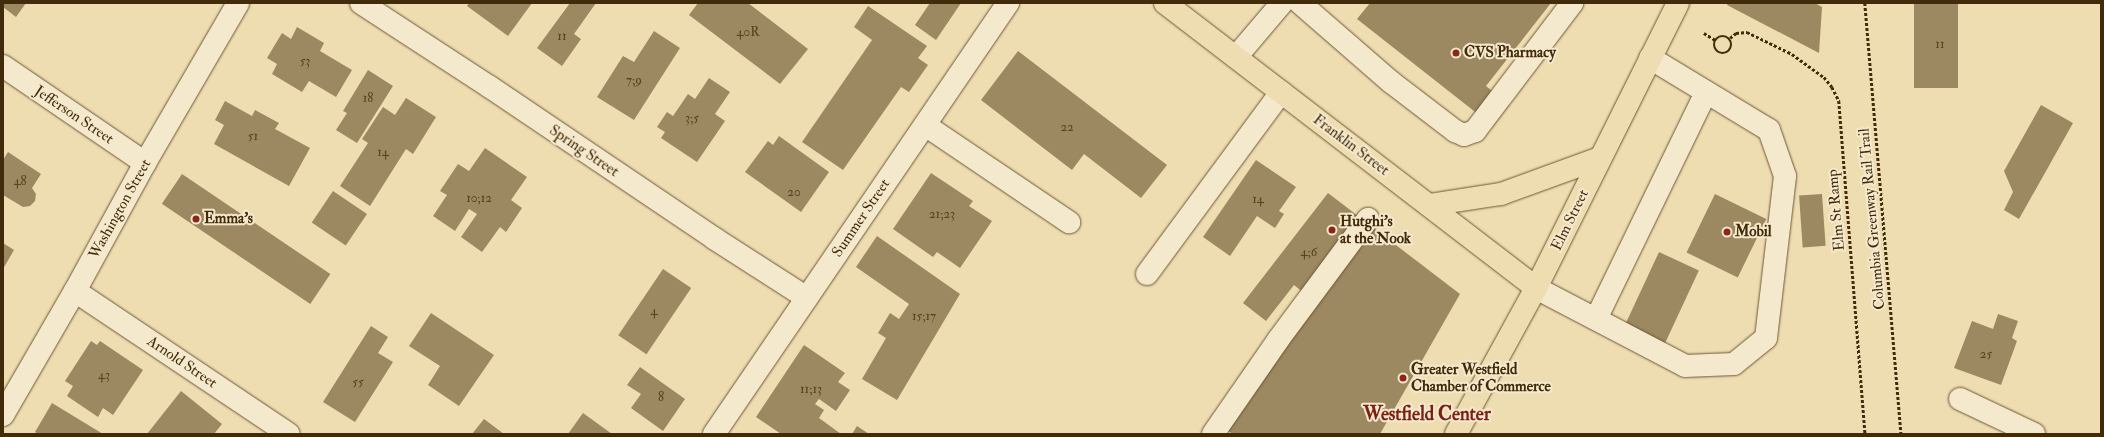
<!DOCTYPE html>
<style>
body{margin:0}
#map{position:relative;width:2104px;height:437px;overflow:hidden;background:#efddb2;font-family:"IM FELL Double Pica",serif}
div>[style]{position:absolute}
.building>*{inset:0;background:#9c8861;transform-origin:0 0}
.path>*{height:2.5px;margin-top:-1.25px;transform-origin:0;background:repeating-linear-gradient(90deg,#422b0a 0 3px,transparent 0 5px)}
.path>.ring{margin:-1.25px;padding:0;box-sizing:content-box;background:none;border:2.5px solid #422b0a;border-radius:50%}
.roads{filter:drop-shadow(0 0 1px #6d5834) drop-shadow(0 0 1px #6d5834)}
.minor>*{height:22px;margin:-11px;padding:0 11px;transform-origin:11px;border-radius:11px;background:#f5e9cd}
.major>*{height:22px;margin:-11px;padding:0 11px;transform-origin:11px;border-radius:11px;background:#efddb2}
.highway>*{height:22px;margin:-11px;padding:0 11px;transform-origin:11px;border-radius:11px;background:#efddb2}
.dots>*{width:11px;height:11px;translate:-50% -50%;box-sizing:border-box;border:2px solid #f5e9cd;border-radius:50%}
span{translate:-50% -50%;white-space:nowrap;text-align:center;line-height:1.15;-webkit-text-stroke:4px #f5e9cd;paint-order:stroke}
.number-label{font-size:13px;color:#584220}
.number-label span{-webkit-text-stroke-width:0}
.poi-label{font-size:15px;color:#422b0a;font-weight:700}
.left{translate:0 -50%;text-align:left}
.street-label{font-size:15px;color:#422b0a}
.district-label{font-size:19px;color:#7a1f14;font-weight:700}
.frame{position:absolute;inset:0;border:4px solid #422b0a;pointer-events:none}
</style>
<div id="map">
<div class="building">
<i style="clip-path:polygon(3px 3px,26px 3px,16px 17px,3px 7px)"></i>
<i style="clip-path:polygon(469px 3px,532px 3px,508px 36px,467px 6px)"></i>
<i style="clip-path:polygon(570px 3px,596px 3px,574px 34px,581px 39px,562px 66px,537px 48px)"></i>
<i style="clip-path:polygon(698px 3px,748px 3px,808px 49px,780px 84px,689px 15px)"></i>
<i style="clip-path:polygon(930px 3px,961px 3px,936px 40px,915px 25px)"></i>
<i style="clip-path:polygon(1370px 3px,1551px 3px,1486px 86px,1509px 105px,1493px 126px,1357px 19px)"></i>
<i style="clip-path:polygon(1728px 3px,1815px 3px,1822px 7px,1819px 53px,1727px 5px)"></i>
<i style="left:1914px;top:3px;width:44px;height:85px"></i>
<i style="clip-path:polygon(868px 6px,927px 46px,918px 58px,928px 65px,909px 92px,901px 87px,843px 170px,802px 142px,872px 40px,854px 27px)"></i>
<i style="clip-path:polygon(297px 27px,324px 43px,320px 51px,352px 70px,336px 97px,309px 81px,302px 92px,272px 74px,277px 64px,267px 58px,282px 33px,291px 39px)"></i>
<i style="clip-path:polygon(654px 31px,680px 48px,634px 120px,597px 97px,623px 56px,634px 62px)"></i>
<i style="clip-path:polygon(1018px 51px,1167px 165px,1141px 198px,1084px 154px,1072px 170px,981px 100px)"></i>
<i style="clip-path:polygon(368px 70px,393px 86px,357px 143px,336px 130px,347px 113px,343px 111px)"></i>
<i style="clip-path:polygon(709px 78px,730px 92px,715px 114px,725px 121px,697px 162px,661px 138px,665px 132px,657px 127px,667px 112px,673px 116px,688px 94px,695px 99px)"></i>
<i style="clip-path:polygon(406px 98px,436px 117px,413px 154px,406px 149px,370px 206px,340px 186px,368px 143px,362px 139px,383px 107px,395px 115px)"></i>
<i style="clip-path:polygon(225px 101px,252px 116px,255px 110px,279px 123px,275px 129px,310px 148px,289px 186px,214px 144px,224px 125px,215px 120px)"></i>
<i style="clip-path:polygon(2041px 105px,2073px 123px,2019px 219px,2004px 210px,2013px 192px,2004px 171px)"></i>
<i style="clip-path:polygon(779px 136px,829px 172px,801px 212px,745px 172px,768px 141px,773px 145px)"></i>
<i style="clip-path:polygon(485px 148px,527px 177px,511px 200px,522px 208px,506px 232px,500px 227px,482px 252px,461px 237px,477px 214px,469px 209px,455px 231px,433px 216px,447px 195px,440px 191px,458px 164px,469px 171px)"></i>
<i style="clip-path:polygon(8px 152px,41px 174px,32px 188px,36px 194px,35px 201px,30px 206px,23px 207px,3px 195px,3px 160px)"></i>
<i style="clip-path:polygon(1256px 160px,1296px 187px,1279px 211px,1284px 214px,1275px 228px,1257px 216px,1230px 256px,1203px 237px)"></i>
<i style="clip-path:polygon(931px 173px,973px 201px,969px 206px,992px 221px,960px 268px,937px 252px,933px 257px,893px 229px)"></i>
<i style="left:182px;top:174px;width:179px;height:36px;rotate:34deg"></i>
<i style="left:333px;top:191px;width:41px;height:38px;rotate:34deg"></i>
<i style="clip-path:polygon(1328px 193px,1362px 219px,1304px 293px,1294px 285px,1266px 321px,1243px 303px)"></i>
<i style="left:1715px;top:194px;width:57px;height:65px;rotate:26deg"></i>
<i style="left:1822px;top:194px;width:52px;height:23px;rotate:86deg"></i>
<i style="clip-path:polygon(1371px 226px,1460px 294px,1380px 434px,1233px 434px,1228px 431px,1316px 299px)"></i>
<i style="clip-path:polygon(877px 236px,960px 294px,897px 400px,862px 379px,886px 338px,878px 333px,890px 313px,899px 319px,909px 304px,856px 267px)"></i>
<i style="clip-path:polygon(3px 243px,14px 250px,3px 269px)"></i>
<i style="left:1659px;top:252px;width:44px;height:86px;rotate:25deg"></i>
<i style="left:663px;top:269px;width:34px;height:80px;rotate:34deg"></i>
<i style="clip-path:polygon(431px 313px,494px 355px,459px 406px,428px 385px,440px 366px,409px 346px)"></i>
<i style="clip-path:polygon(1998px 314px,2018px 321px,2012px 338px,2017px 341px,2001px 385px,1954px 368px,1972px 321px,1993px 329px)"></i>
<i style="clip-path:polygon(371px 326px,388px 337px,378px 353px,393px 362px,355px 422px,323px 402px)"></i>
<i style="clip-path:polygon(91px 341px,97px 345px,100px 341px,143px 370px,113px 415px,103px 408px,98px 417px,67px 396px,73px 386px,65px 381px)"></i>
<i style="clip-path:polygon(804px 345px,845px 373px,838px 382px,850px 390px,836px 411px,819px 399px,815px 404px,824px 410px,819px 418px,841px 434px,781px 434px,756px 417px)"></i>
<i style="clip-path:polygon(640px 367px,685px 399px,663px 431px,631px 408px,641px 394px,627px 385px)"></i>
<i style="clip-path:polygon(181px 391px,222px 424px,214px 434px,147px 434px)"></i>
<i style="clip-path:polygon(52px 403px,103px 434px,38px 434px,35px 432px)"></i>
<i style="clip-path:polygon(583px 413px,612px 434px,568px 434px)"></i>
<i style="clip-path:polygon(484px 419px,504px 434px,472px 434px)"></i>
<i style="clip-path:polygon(857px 426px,869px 434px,852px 434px)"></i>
</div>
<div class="path">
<i style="left:1865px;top:3px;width:433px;rotate:85.2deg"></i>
<i style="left:1704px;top:33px;width:13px;rotate:32deg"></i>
<i class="ring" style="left:1714px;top:36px;width:15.5px;height:15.5px"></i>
<i style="left:1730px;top:38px;width:8px;rotate:-40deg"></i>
<i style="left:1736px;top:33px;width:11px;rotate:-5deg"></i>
<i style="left:1747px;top:32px;width:50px;rotate:26.1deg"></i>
<i style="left:1792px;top:54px;width:39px;rotate:36deg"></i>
<i style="left:1824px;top:77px;width:13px;rotate:51deg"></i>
<i style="left:1832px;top:87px;width:16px;rotate:63deg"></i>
<i style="left:1839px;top:101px;width:334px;rotate:85.5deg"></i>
</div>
<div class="roads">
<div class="minor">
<i style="left:361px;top:3px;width:154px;rotate:33.1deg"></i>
<i style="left:490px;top:87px;width:272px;rotate:34deg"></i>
<i style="left:715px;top:239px;width:109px;rotate:32.7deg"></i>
<i style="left:1300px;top:3px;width:121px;rotate:41deg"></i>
<i style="left:1391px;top:82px;width:81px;rotate:37.4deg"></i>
<i style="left:1455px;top:131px;width:10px;rotate:24deg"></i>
<i style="left:1464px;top:135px;width:12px;rotate:-20deg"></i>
<i style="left:1475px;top:131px;width:161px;rotate:-52.8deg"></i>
<i style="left:1236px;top:57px;width:71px;rotate:-49.6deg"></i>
<i style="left:3px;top:66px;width:172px;rotate:34.3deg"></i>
<i style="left:925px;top:125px;width:174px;rotate:34deg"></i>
<i style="left:1147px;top:274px;width:226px;rotate:-53.6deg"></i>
<i style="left:1536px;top:288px;width:168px;rotate:27.6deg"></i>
<i style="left:1685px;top:366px;width:49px;rotate:-2.3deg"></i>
<i style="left:1734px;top:364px;width:41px;rotate:-39.1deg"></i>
<i style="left:1766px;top:338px;width:163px;rotate:-83.3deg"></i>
<i style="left:1785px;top:176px;width:49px;rotate:-109.2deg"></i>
<i style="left:1769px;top:130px;width:139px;rotate:-148.8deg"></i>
<i style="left:75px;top:291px;width:257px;rotate:33.8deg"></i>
<i style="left:1596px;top:319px;width:252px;rotate:-64.1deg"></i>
<i style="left:1960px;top:399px;width:82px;rotate:25.3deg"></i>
<i style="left:3px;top:415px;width:143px;rotate:-59.9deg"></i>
<i style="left:75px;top:291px;width:146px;rotate:-61.3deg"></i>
<i style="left:145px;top:163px;width:185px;rotate:-59.8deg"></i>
<i style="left:714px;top:434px;width:522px;rotate:-55.7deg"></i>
<i style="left:1213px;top:434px;width:114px;rotate:-55.3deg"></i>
<i style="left:1278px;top:340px;width:151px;rotate:-53.4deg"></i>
</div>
<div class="major">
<i style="left:1165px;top:3px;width:468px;rotate:37.5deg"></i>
</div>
<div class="highway">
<i style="left:1429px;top:205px;width:73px;rotate:-8.7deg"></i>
<i style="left:1501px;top:194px;width:105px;rotate:-20deg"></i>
<i style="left:1456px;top:434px;width:166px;rotate:-61.3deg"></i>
<i style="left:1536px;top:288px;width:318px;rotate:-63.5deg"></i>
</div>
</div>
<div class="dots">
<i style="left:1456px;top:53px;background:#8f2418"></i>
<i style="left:196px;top:219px;background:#8f2418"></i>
<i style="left:1332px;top:230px;background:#8f2418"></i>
<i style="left:1727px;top:232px;background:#8f2418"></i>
<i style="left:1403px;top:378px;background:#8f2418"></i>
</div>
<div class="number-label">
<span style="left:748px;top:32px">40R</span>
<span style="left:562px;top:36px">11</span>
<span style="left:1940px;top:44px">11</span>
<span style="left:305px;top:61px">53</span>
<span style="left:634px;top:80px">7;9</span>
<span style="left:368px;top:98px">18</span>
<span style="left:692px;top:118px">3;5</span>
<span style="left:1067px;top:127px">22</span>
<span style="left:253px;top:136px">51</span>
<span style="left:383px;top:152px">14</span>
<span style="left:20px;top:181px">48</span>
<span style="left:794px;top:192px">20</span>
<span style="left:479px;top:198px">10;12</span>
<span style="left:1258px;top:199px">14</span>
<span style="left:942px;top:214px">21;23</span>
<span style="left:1309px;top:252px">4;6</span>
<span style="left:654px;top:311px">4</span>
<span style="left:924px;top:316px">15;17</span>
<span style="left:1986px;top:354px">25</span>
<span style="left:104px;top:375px">43</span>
<span style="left:358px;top:382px">55</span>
<span style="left:811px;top:389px">11;13</span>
<span style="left:661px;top:397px">8</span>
</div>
<div class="poi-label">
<span class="left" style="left:1464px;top:53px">CVS Pharmacy</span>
<span class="left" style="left:204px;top:219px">Emma's</span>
<span class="left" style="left:1340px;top:230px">Hutghi's<br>at the Nook</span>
<span class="left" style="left:1735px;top:232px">Mobil</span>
<span class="left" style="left:1411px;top:378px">Greater Westfield<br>Chamber of Commerce</span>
</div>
<div class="street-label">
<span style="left:74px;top:115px;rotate:34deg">Jefferson Street</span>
<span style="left:1351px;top:145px;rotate:37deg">Franklin Street</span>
<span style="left:584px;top:151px;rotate:34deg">Spring Street</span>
<span style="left:120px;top:209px;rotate:-61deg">Washington Street</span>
<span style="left:1836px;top:210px;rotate:-95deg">Elm St Ramp</span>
<span style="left:861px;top:218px;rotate:-56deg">Summer Street</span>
<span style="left:1872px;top:219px;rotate:-95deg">Columbia Greenway Rail Trail</span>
<span style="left:1570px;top:220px;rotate:-64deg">Elm Street</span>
<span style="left:182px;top:362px;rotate:34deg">Arnold Street</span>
</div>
<div class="district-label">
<span style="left:1427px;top:415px">Westfield Center</span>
</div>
<div class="frame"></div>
</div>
